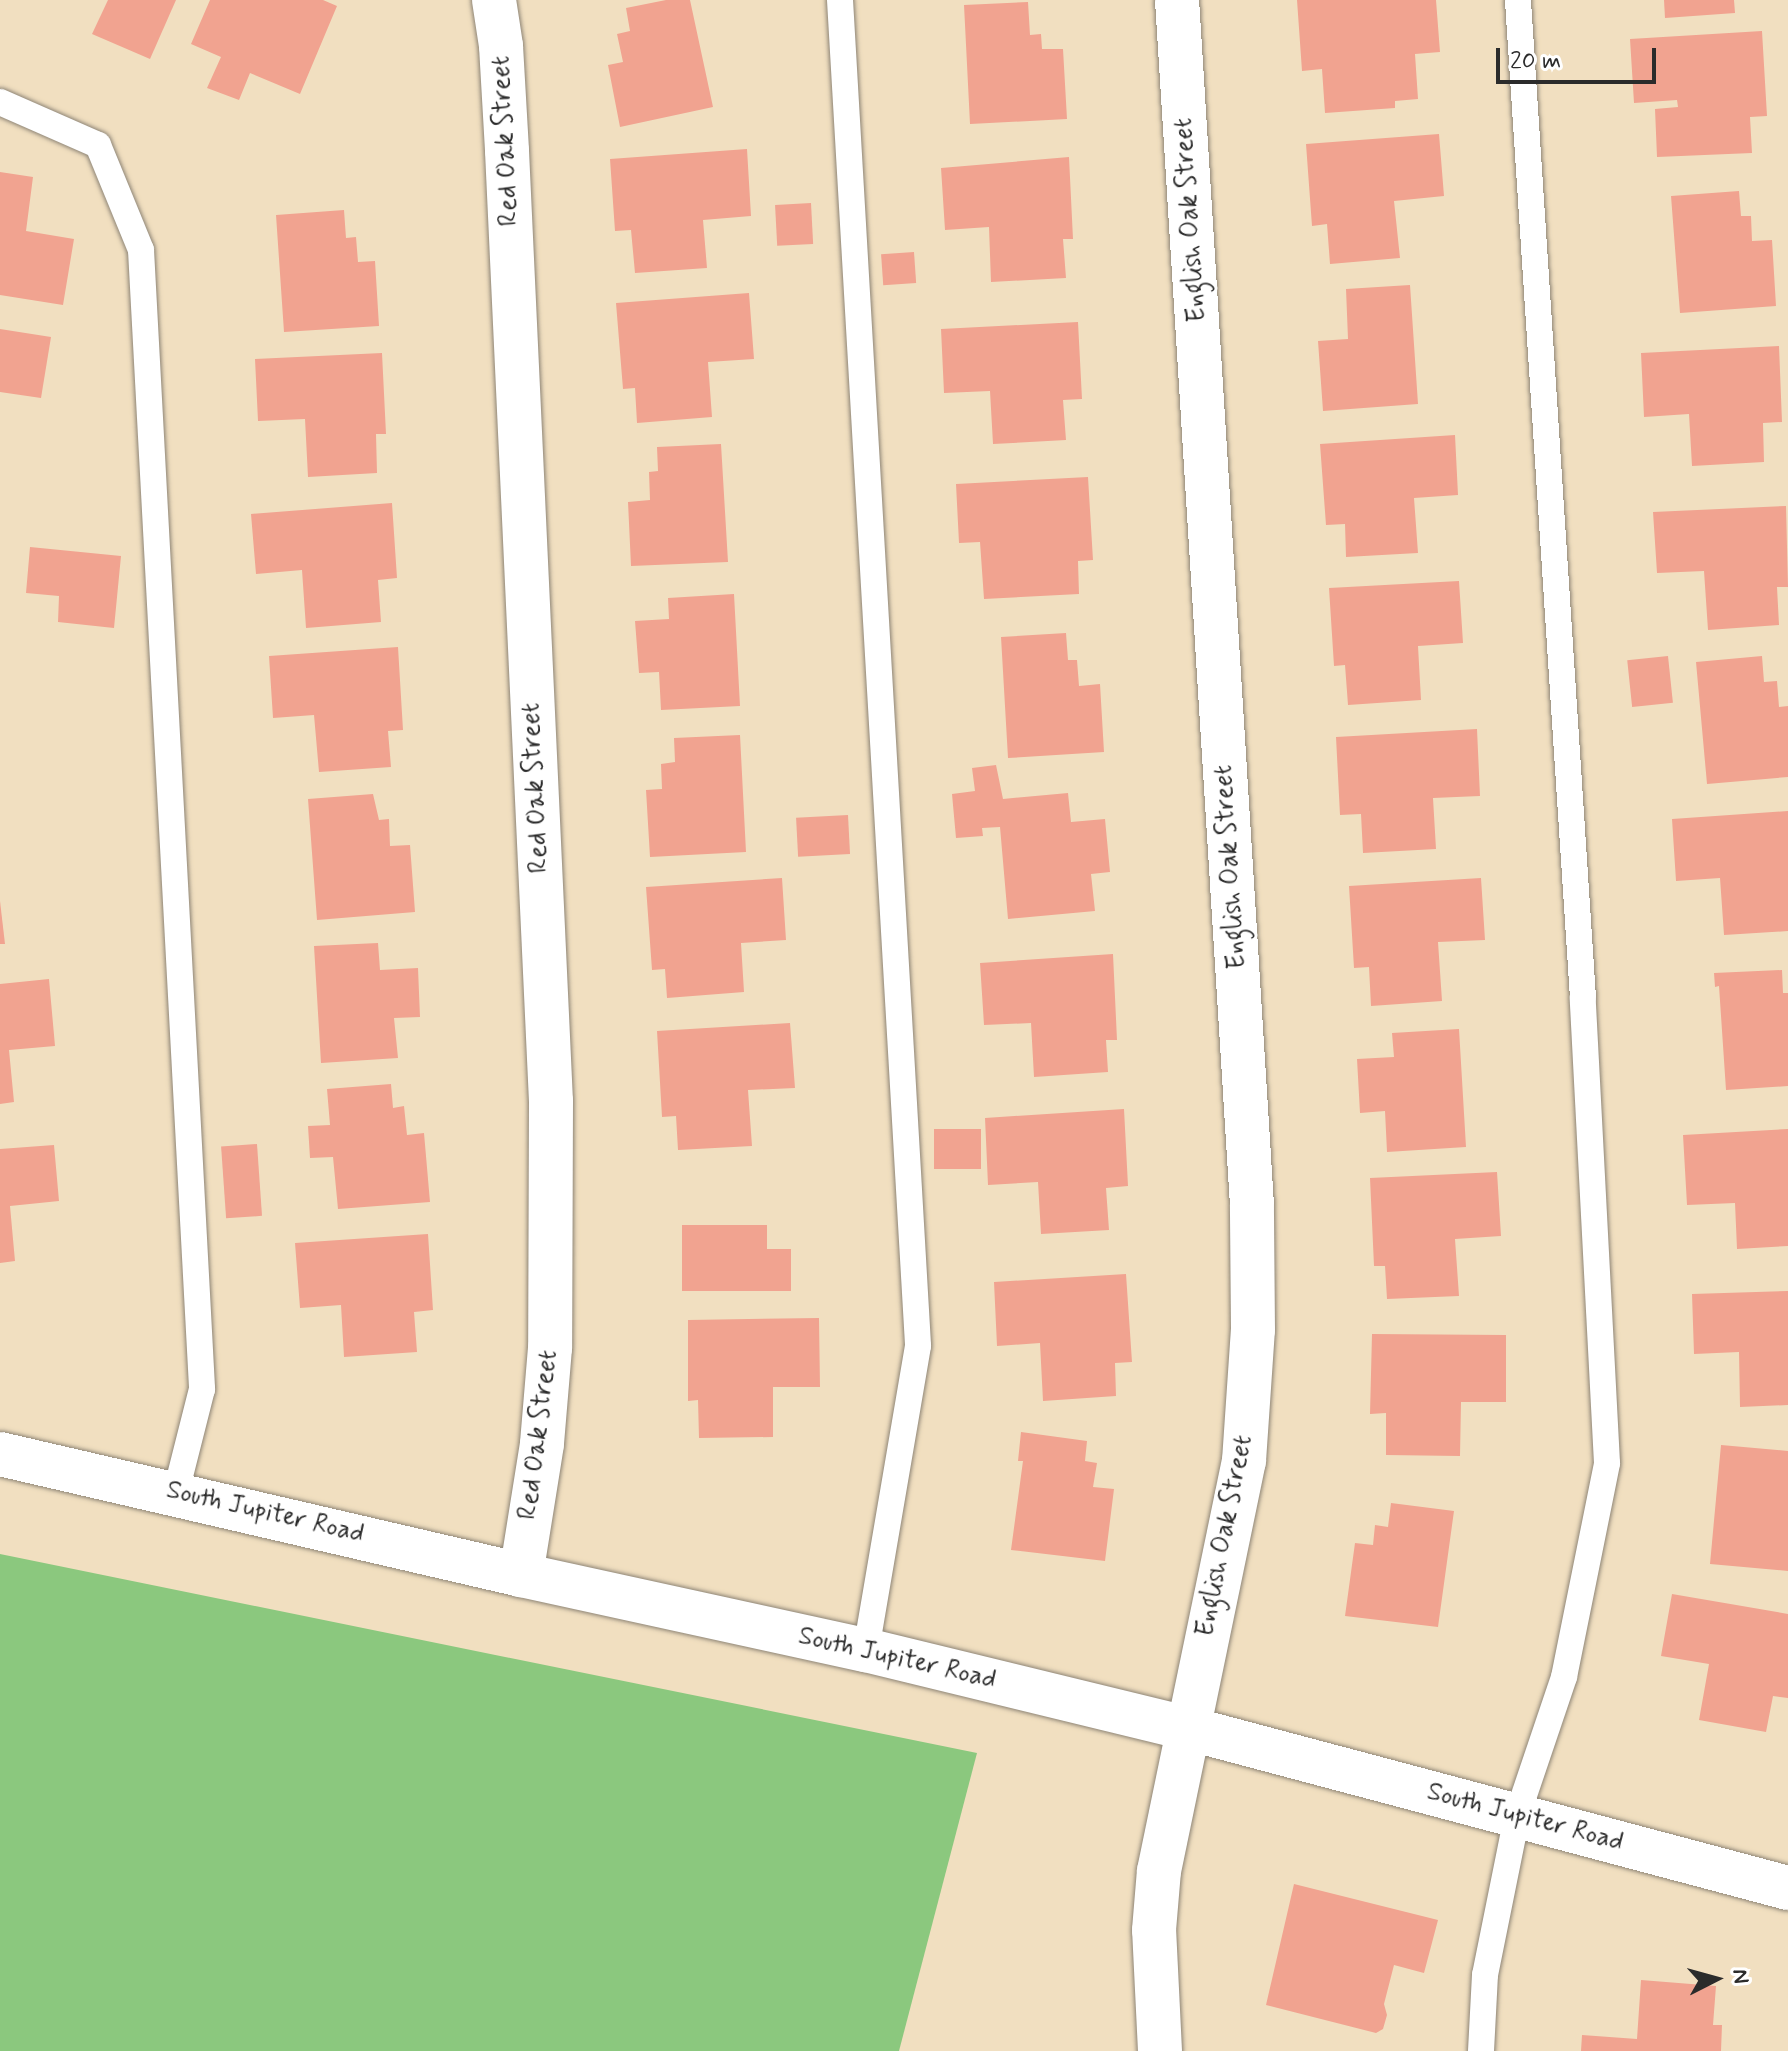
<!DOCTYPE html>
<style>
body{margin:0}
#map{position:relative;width:1788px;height:2051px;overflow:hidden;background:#f1dfc0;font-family:Mynerve,sans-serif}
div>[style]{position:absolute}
.green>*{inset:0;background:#8bc87e}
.building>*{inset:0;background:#f1a390;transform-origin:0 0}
.roads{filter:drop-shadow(0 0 2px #8e8576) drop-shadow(0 0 2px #8e8576)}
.service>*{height:26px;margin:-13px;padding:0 13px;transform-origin:13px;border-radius:13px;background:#fff}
.minor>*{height:44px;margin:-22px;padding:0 22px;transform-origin:22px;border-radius:22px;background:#fff}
.tertiary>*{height:44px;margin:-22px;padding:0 22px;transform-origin:22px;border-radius:22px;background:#fff}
span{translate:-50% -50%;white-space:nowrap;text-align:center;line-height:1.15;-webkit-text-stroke:6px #fff;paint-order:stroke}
.street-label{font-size:26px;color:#2b2b2b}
.north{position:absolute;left:1676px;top:1939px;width:80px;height:80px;-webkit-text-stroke:6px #fff;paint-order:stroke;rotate:84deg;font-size:22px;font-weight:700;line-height:32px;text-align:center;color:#2b2b2b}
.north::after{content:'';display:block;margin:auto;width:28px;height:36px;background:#2b2b2b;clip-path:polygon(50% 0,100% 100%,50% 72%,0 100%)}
.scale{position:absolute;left:1496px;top:48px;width:160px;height:36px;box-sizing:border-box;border:4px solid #2b2b2b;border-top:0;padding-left:10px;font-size:24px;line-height:28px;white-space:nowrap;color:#2b2b2b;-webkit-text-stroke:6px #fff;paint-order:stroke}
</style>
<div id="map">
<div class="green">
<i style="clip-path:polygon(0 1554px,977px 1753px,899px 2051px,0 2051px)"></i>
</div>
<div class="building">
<i style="clip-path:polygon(108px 0,176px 0,150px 59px,92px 34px)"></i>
<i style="clip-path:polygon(210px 0,323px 0,337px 6px,300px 94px,250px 73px,239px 100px,207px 88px,221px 57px,191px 44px)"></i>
<i style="clip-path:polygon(666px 0,690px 0,713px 107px,620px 127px,608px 65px,623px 62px,617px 34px,630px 31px,626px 8px)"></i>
<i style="clip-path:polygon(1297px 0,1436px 0,1440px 52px,1415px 54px,1418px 99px,1395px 101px,1395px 108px,1325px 113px,1322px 69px,1302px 71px)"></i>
<i style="clip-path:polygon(1664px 0,1734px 0,1735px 13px,1665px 18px)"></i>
<i style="clip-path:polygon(1028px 2px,1030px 35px,1041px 34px,1042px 49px,1063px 49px,1067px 119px,970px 124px,964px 5px)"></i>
<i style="clip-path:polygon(1762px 31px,1767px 116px,1750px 117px,1752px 153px,1657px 157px,1655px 109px,1678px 107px,1677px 100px,1634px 103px,1630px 39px)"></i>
<i style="clip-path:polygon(1439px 134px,1444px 196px,1394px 201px,1400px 258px,1330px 264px,1327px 224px,1312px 226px,1306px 144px)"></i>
<i style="clip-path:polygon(747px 149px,751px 216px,703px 220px,707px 268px,635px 273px,631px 230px,615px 231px,610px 159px)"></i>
<i style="clip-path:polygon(1069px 157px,1073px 239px,1063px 239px,1066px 278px,991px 282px,989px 227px,945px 230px,941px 168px)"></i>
<i style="clip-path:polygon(0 172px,33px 177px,26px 231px,74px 239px,63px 305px,0 295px)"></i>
<i style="clip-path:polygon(1739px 191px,1741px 216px,1751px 216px,1752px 241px,1772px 240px,1776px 306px,1680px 313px,1671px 196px)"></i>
<i style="left:811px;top:203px;width:41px;height:36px;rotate:87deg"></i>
<i style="clip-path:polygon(344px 210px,346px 238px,356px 237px,358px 262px,375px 261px,379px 326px,284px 332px,276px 215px)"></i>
<i style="left:914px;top:252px;width:31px;height:33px;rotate:86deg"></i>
<i style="clip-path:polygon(1410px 285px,1418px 404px,1323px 411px,1318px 341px,1348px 339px,1346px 289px)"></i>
<i style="clip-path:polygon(749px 293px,754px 359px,708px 362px,712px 417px,637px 423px,635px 388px,623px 389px,616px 303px)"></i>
<i style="clip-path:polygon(1078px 322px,1082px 399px,1063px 400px,1066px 440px,993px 444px,990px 391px,944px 393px,941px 329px)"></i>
<i style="clip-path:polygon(0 329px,51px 337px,41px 398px,0 392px)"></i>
<i style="clip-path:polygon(1779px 346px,1782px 422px,1763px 423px,1764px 462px,1692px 466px,1689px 414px,1644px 417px,1641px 353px)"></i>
<i style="clip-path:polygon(382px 353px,386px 434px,376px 434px,377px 473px,308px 477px,305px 419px,258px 421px,255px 359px)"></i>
<i style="clip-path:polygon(1455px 435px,1458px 495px,1414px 498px,1418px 553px,1346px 557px,1345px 524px,1326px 525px,1320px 444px)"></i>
<i style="clip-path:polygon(721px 444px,728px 562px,631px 566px,628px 502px,650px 500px,649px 472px,658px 471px,657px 447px)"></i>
<i style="clip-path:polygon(1088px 477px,1093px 560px,1078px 561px,1079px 594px,984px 599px,980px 542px,959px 543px,956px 484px)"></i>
<i style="clip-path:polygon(392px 503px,397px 578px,378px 580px,381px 622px,306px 628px,302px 570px,256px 574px,251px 514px)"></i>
<i style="clip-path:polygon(1786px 506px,1788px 587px,1777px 587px,1779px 625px,1708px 630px,1704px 571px,1657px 573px,1653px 512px)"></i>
<i style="clip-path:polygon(30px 547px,121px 556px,114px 628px,58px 622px,59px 596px,26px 593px)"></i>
<i style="clip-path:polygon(1459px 581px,1463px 643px,1418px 646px,1421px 700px,1348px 705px,1345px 665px,1334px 666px,1329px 588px)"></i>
<i style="clip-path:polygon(734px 594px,740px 706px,661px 710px,659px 672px,639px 673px,635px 621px,669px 619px,668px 598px)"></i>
<i style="clip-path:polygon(1066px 633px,1068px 660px,1077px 660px,1079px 686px,1100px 684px,1104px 752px,1008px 758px,1001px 637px)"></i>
<i style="clip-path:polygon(398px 647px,403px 730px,388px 731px,391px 767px,319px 772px,314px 715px,273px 718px,269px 656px)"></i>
<i style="left:1668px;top:656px;width:47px;height:41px;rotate:84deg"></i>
<i style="clip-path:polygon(1762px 656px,1764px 682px,1777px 681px,1779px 707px,1788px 706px,1788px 777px,1707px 784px,1696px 662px)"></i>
<i style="clip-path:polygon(1477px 729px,1480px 796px,1433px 798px,1436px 849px,1363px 853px,1361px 814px,1340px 815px,1336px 737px)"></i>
<i style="clip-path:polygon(740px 735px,746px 852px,650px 857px,646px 790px,662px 789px,661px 764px,675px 762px,674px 738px)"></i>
<i style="clip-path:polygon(996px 765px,1003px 799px,1068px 793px,1071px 822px,1105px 819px,1110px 872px,1091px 874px,1095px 911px,1008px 919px,1000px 827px,982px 828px,983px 836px,956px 838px,952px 794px,975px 791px,972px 768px)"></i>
<i style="clip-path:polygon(373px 794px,379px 820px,389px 819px,390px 846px,410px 845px,415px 912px,317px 920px,308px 799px)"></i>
<i style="clip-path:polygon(1788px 811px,1788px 931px,1724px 935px,1720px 878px,1676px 881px,1672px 819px)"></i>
<i style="left:848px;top:815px;width:39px;height:52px;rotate:87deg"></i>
<i style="clip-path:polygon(782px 878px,786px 940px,741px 943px,744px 992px,667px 998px,665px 969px,652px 970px,646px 887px)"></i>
<i style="clip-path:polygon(1481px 878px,1485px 940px,1438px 942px,1442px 1001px,1371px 1006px,1369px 967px,1354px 968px,1349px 886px)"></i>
<i style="clip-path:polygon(0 901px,5px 944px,0 944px)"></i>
<i style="clip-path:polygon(378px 943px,380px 970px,418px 968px,420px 1017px,394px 1018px,398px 1058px,321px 1063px,314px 946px)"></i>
<i style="clip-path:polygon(1113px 954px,1117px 1040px,1106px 1040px,1108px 1072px,1034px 1077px,1031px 1023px,984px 1025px,980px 963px)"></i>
<i style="clip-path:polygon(1782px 970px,1783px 993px,1788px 993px,1788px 1086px,1726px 1090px,1719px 986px,1715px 987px,1714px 973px)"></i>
<i style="clip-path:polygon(49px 979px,55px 1046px,9px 1050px,14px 1102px,0 1104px,0 984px)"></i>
<i style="clip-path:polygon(790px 1023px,795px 1088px,748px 1090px,752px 1146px,678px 1150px,676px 1116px,662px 1117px,657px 1031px)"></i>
<i style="clip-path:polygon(1459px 1029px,1466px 1147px,1387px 1152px,1385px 1111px,1360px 1113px,1357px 1059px,1394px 1057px,1392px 1033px)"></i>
<i style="clip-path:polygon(391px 1084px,393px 1108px,404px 1106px,407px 1135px,424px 1133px,430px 1202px,338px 1209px,333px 1157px,310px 1158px,308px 1126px,330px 1125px,327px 1089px)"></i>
<i style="clip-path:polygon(1124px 1109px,1128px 1186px,1106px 1188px,1109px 1230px,1041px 1234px,1038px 1182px,988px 1185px,985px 1118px)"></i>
<i style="left:934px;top:1129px;width:47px;height:40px"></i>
<i style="clip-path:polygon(1788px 1129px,1788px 1246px,1737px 1249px,1735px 1203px,1687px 1205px,1683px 1135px)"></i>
<i style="left:257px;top:1144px;width:72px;height:36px;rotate:86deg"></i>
<i style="clip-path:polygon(54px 1145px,59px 1201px,10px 1206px,15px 1261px,0 1263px,0 1149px)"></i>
<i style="clip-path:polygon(1497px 1172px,1501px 1236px,1455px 1239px,1459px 1296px,1387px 1299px,1385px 1266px,1374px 1266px,1370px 1178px)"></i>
<i style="clip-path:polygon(682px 1225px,767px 1225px,767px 1249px,791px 1249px,791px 1291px,682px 1291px)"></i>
<i style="clip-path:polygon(428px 1234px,433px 1310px,414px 1312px,417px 1352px,344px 1357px,341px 1305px,300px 1308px,295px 1243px)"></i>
<i style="clip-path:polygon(1126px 1274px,1132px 1362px,1115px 1363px,1116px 1396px,1043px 1401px,1040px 1343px,997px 1346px,994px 1282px)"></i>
<i style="clip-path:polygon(1788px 1291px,1788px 1405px,1740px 1407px,1739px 1352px,1694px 1354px,1692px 1294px)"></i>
<i style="clip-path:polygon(819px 1318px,820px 1387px,773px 1387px,773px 1437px,699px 1438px,698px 1400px,688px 1401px,688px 1320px)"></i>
<i style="clip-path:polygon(1372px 1334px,1506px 1335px,1506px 1402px,1461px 1402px,1460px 1456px,1386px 1455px,1386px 1413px,1370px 1414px)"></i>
<i style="clip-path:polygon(1021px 1432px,1087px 1441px,1085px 1461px,1097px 1463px,1093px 1487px,1114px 1489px,1105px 1561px,1011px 1550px,1023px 1461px,1018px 1461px)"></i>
<i style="clip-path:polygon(1721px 1445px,1788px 1451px,1788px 1571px,1710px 1564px)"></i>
<i style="clip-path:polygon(1391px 1503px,1454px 1511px,1438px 1627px,1345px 1616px,1355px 1543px,1373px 1545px,1375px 1525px,1388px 1527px)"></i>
<i style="clip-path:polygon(1672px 1594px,1788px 1614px,1788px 1698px,1773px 1696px,1766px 1732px,1699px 1720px,1709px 1664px,1661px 1656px)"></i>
<i style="clip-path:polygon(1294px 1884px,1438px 1920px,1424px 1973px,1394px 1965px,1384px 2004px,1387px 2015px,1383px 2029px,1376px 2033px,1266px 2005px)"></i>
<i style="clip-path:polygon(1641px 1980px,1716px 1986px,1713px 2025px,1722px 2025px,1721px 2051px,1581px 2051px,1582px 2035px,1637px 2039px)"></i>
</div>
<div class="roads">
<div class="service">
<i style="left:840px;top:0;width:1348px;rotate:86.68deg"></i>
<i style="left:918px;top:1346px;width:308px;rotate:99.7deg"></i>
<i style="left:0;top:102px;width:107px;rotate:23.7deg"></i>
<i style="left:98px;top:145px;width:113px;rotate:67.7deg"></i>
<i style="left:141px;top:250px;width:1141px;rotate:86.93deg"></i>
<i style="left:202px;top:1389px;width:106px;rotate:104.2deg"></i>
<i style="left:1481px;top:2051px;width:76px;rotate:-87deg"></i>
<i style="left:1485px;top:1975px;width:162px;rotate:-78.6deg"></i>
<i style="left:1517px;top:1816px;width:147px;rotate:-71.3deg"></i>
<i style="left:1564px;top:1677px;width:218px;rotate:-78.6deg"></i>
<i style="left:1607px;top:1463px;width:466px;rotate:-93deg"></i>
<i style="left:1583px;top:998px;width:1000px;rotate:-93.73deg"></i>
</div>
<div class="minor">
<i style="left:494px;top:0;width:47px;rotate:81.3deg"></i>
<i style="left:501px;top:46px;width:105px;rotate:86.7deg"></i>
<i style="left:507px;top:151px;width:951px;rotate:87.35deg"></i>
<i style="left:551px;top:1101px;width:247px;rotate:90.2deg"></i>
<i style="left:550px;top:1348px;width:96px;rotate:94.8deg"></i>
<i style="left:542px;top:1444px;width:133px;rotate:99.1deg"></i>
<i style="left:1160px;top:2051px;width:121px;rotate:-92.8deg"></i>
<i style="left:1154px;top:1930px;width:59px;rotate:-85.2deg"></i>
<i style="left:1159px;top:1871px;width:419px;rotate:-78.3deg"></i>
<i style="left:1244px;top:1461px;width:131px;rotate:-86.1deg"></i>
<i style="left:1253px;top:1330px;width:125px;rotate:-90.5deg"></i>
<i style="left:1252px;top:1205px;width:1207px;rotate:-93.56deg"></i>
</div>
<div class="tertiary">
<i style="left:0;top:1454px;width:535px;rotate:13.07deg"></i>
<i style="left:521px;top:1575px;width:353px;rotate:12.3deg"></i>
<i style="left:866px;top:1650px;width:330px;rotate:13.7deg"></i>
<i style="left:1187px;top:1728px;width:622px;rotate:14.91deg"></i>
</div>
</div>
<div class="street-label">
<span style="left:506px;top:141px;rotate:-93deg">Red Oak Street</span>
<span style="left:1191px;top:220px;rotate:-94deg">English Oak Street</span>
<span style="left:536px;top:788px;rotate:-93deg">Red Oak Street</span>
<span style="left:1231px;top:867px;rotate:-94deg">English Oak Street</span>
<span style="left:539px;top:1435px;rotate:-83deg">Red Oak Street</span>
<span style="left:265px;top:1513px;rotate:13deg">South Jupiter Road</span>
<span style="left:1225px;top:1536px;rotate:-79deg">English Oak Street</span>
<span style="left:897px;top:1659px;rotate:13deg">South Jupiter Road</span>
<span style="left:1525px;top:1818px;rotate:15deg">South Jupiter Road</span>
</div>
<div class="north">N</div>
<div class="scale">20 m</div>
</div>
